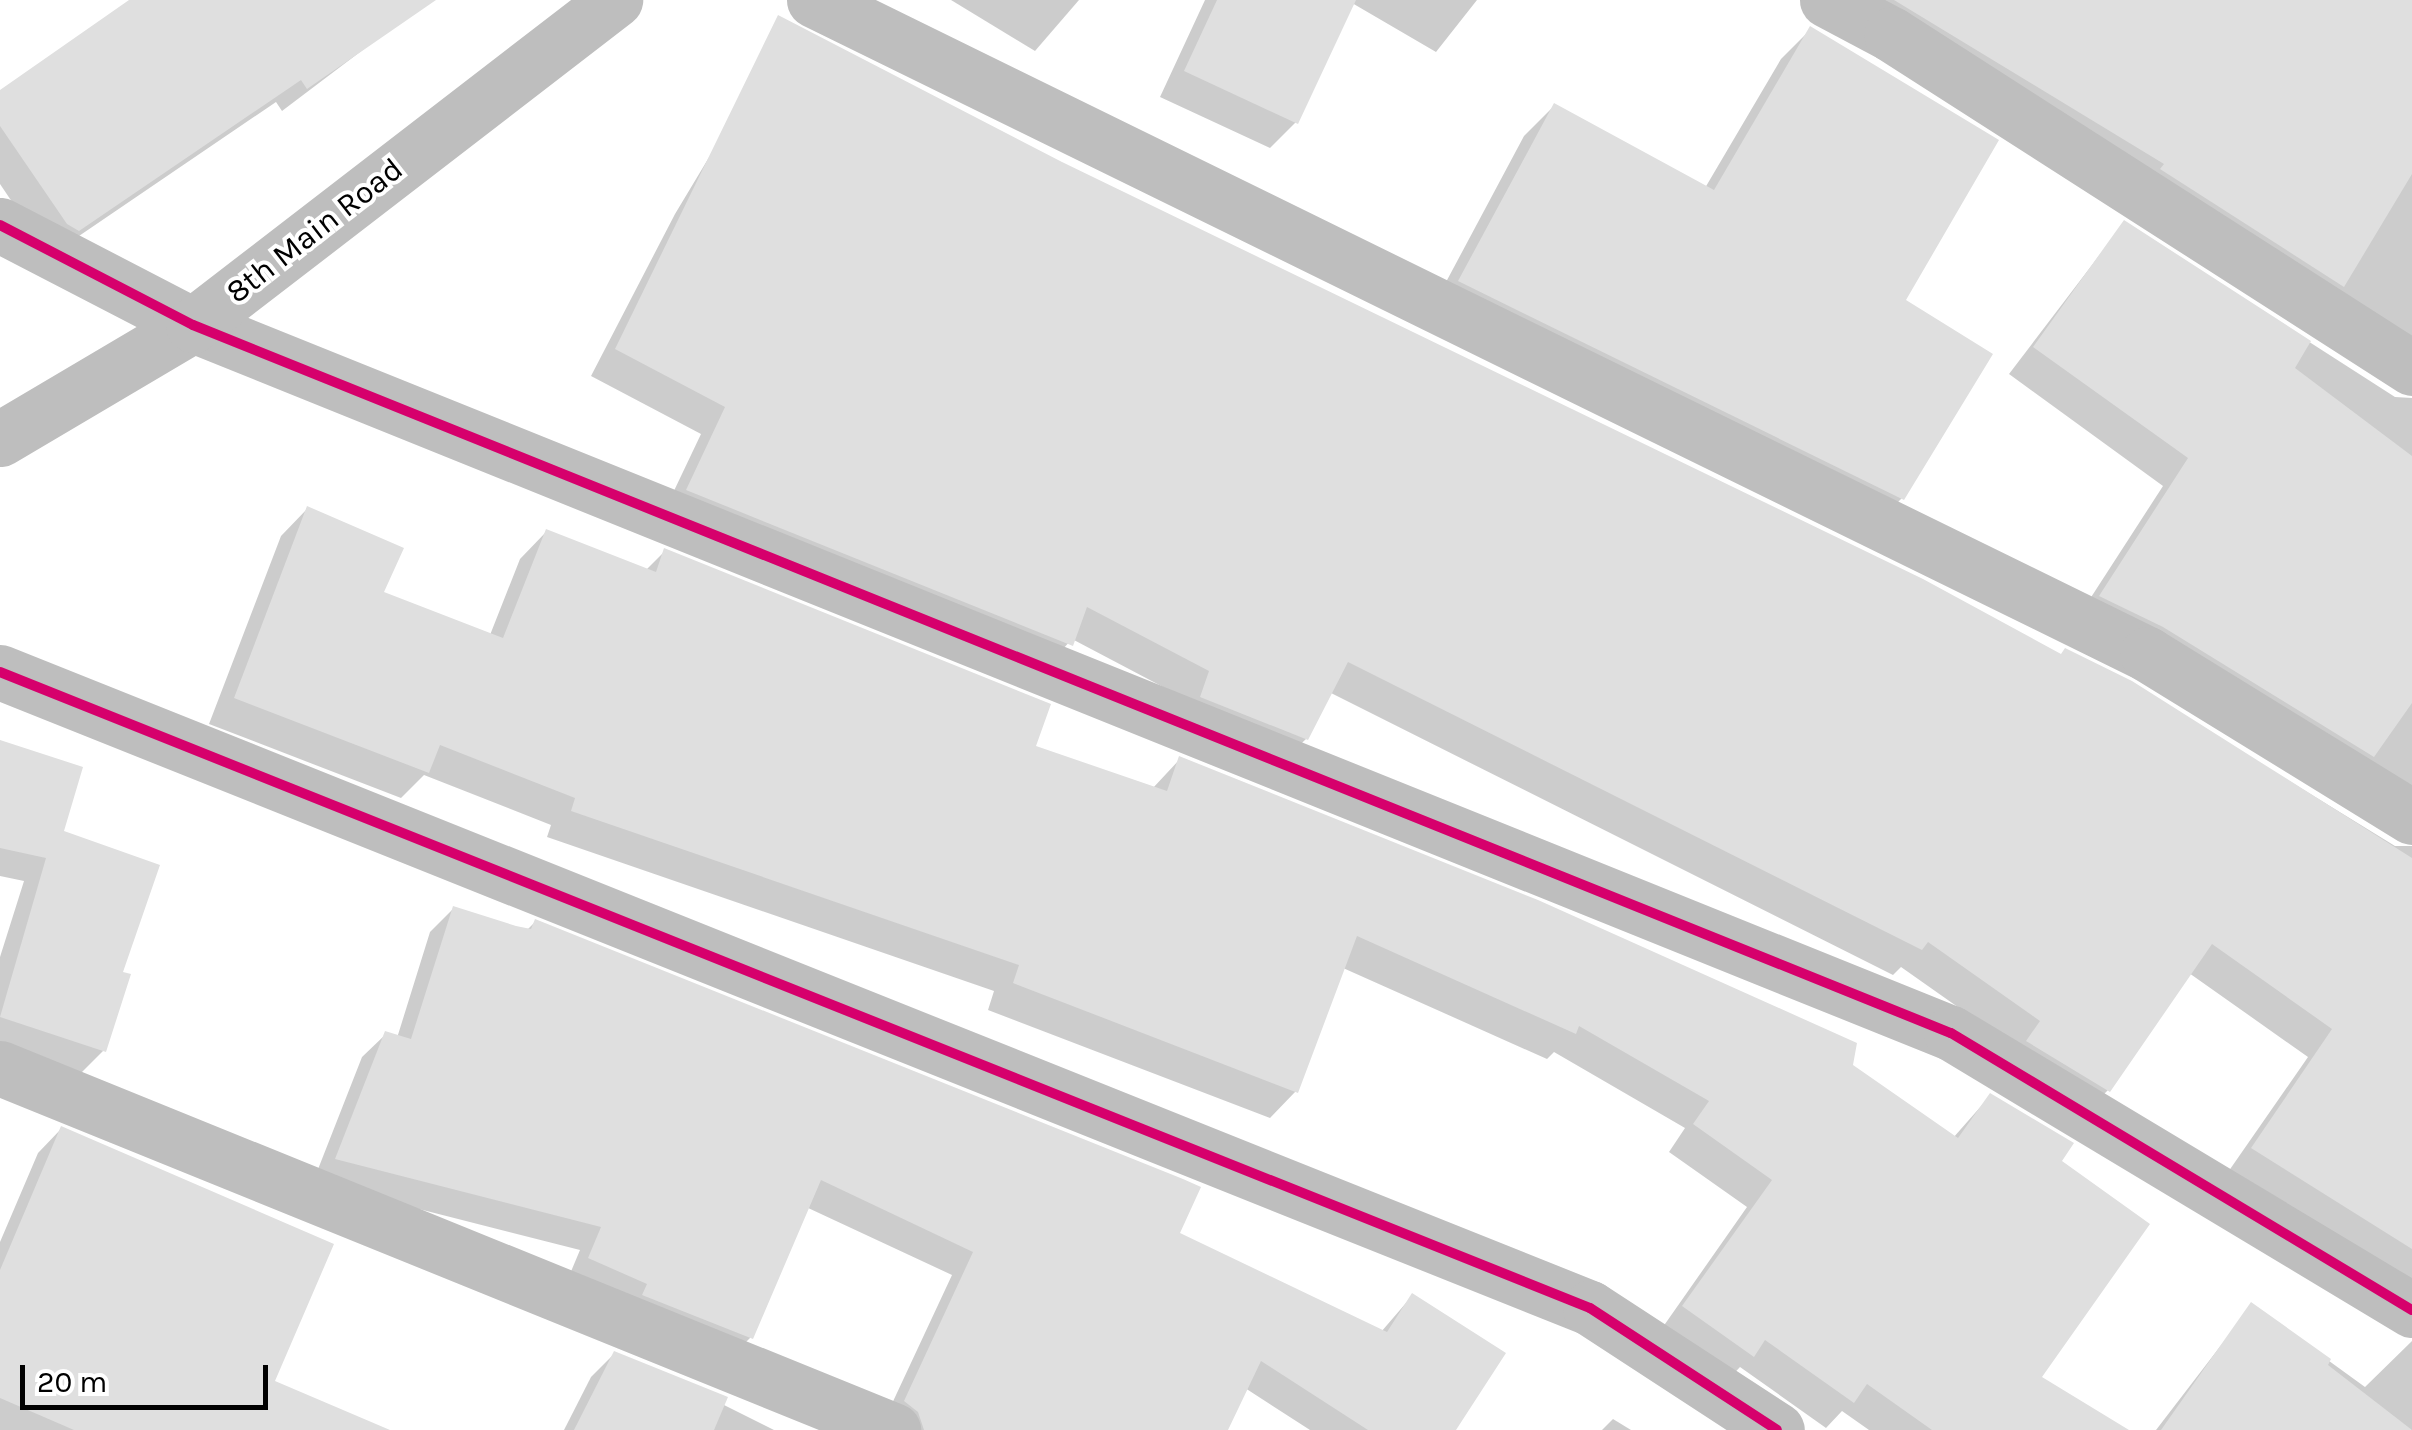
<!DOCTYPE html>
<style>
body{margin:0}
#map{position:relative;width:2412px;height:1430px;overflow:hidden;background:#fff;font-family:Karla,sans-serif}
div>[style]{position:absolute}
.shadow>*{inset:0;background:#0003}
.building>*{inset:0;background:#dfdfdf}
.minor>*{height:55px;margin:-27.5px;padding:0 27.5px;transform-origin:27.5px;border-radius:27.5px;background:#bebebe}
.cycleway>*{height:10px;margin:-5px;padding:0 5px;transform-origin:5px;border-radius:5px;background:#d6006c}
span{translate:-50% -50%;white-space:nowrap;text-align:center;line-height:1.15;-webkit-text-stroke:8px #fff;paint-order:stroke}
.street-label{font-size:32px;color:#000}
.scale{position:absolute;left:20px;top:1365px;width:248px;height:45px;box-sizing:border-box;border:5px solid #000;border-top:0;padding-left:12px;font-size:30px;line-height:35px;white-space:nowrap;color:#000;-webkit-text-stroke:8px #fff;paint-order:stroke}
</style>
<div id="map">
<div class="shadow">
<i style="clip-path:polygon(165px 0,368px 0,389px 30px,282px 111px,276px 102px,54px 253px,43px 248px,0 184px,0 113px)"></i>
<i style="clip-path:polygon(951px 0,1079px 0,1035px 51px)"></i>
<i style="clip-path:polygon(1205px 0,1477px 0,1436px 52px,1352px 3px,1296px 122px,1270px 148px,1160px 97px)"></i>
<i style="clip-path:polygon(1818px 0,2412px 0,2412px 378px)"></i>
<i style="clip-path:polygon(1811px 29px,1902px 300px,1902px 498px,1872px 528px,1430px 312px,1524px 136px,1554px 106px,1705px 188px,1781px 59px)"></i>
<i style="clip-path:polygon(771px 54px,1061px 164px,2060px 657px,2131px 684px,2395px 846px,2412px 846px,2412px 1294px,2226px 1175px,2308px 1057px,2189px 973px,2108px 1090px,2082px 1117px,2016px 1048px,1901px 967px,1893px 975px,1329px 692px,1306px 739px,1279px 765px,1184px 698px,1072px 639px,1044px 670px,662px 516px,701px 434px,591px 376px,675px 214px)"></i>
<i style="clip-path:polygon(2124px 223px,2395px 397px,2412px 398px,2412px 834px,2075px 622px,2163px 486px,2009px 374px)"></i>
<i style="clip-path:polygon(307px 509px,381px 593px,490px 635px,520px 559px,546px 532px,645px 571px,665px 551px,1033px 748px,1152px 789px,1180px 759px,1850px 1066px,1953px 1138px,1990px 1096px,2058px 1162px,2038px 1378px,2124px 1430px,1869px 1430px,1842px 1411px,1826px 1428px,1740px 1367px,1726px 1382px,1658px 1334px,1747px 1207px,1669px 1152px,1685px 1128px,1554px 1052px,1547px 1059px,1343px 968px,1296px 1091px,1270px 1118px,988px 1010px,994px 991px,547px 837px,551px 825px,424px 775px,401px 798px,209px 724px,281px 536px)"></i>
<i style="clip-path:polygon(0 740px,61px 833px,120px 973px,104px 1050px,80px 1074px,0 1048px,0 957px,24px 881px,0 876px)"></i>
<i style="clip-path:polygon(454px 908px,527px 930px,535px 922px,1381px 1332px,1412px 1296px,1454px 1430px,1310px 1430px,1245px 1388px,1225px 1430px,886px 1430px,882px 1425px,952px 1275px,806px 1207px,750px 1338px,727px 1361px,567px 1281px,580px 1250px,313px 1182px,362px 1057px,386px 1034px,397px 1038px,430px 932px)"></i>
<i style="clip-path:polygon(61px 1129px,271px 1382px,381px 1430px,0 1430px,0 1242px,38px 1153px)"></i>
<i style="clip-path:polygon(2252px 1305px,2365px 1387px,2412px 1341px,2412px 1430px,2156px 1430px)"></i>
<i style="clip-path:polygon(614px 1354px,722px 1404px,774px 1430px,564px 1430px,591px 1377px)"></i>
<i style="clip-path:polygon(1613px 1419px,1631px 1430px,1602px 1430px)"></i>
</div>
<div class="building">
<i style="clip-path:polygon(129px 0,436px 0,307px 89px,301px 80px,79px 231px,67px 224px,0 126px,0 90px)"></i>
<i style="clip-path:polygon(1217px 0,1356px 0,1298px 124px,1184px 71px)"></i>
<i style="clip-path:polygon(1894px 0,2412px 0,2412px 174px,2344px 287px,2160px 169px,2164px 164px)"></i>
<i style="clip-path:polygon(778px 15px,1062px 162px,1923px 579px,2061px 654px,2065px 648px,2132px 681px,2412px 858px,2412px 1249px,2251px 1148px,2332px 1029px,2212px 944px,2110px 1092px,2026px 1041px,2040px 1021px,1928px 942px,1922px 950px,1348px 662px,1308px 740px,1200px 697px,1209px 671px,1087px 607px,1073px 646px,686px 490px,725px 407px,615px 349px)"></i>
<i style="clip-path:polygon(1810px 26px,1999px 140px,1906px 300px,1993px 354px,1904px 500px,1458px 281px,1554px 103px,1714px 190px)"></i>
<i style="clip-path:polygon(2124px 220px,2311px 341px,2295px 368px,2412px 456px,2412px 703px,2374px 757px,2163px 627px,2099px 596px,2188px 458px,2033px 347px)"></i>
<i style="clip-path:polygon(307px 506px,404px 548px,384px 592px,503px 638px,546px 529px,656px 572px,664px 548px,1051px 704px,1036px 746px,1167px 791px,1179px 756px,1538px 900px,1857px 1043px,1853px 1065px,1958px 1138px,1990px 1093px,2074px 1143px,2062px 1161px,2150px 1224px,2042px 1377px,2129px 1430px,1932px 1430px,1867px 1384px,1854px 1403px,1765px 1340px,1754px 1357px,1682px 1306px,1772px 1180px,1693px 1124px,1709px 1101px,1579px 1026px,1576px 1034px,1357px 936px,1298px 1093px,1013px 983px,1019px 965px,571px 811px,575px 798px,440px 745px,429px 773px,234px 698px)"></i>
<i style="clip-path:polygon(0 740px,83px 767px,64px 831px,160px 865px,123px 972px,131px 974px,106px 1052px,0 1017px,46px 858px,0 848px)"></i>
<i style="clip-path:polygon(453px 906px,516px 926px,531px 929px,535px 919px,1183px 1179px,1201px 1187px,1180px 1233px,1387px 1332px,1412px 1293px,1506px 1353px,1456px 1430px,1368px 1430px,1261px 1361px,1228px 1430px,924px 1430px,918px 1412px,904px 1401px,973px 1252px,821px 1180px,753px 1339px,642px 1295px,647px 1284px,588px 1258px,601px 1227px,335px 1159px,385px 1031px,411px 1039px)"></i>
<i style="clip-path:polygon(61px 1126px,334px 1244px,275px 1381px,390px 1430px,74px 1430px,0 1398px,0 1270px)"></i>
<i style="clip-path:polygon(2251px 1302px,2331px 1359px,2328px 1365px,2412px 1430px,2161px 1430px)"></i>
<i style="clip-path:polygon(614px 1351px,728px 1397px,714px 1430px,574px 1430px)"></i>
</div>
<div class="minor">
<i style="left:814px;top:0;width:1485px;rotate:26.13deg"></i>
<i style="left:2147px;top:654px;width:311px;rotate:31.6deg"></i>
<i style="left:1827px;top:0;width:72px;rotate:28deg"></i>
<i style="left:1891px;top:34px;width:619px;rotate:32.66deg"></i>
<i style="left:0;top:225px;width:217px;rotate:27.4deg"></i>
<i style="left:193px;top:325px;width:1895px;rotate:21.94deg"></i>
<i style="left:1951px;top:1033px;width:538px;rotate:31deg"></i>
<i style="left:0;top:439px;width:224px;rotate:-30.6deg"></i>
<i style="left:193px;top:325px;width:533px;rotate:-37.6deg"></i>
<i style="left:0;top:672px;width:1712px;rotate:21.8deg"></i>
<i style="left:1590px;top:1308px;width:223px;rotate:33.1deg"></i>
<i style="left:0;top:1068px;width:964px;rotate:22.07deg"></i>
</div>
<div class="cycleway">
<i style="left:0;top:225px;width:217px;rotate:27.4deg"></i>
<i style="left:193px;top:325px;width:1895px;rotate:21.94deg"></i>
<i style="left:1951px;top:1033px;width:538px;rotate:31deg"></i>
<i style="left:0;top:672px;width:1712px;rotate:21.8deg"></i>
<i style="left:1590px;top:1308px;width:223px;rotate:33.1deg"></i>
</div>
<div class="street-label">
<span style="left:315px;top:231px;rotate:-38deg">8th Main Road</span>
</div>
<div class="scale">20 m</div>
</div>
